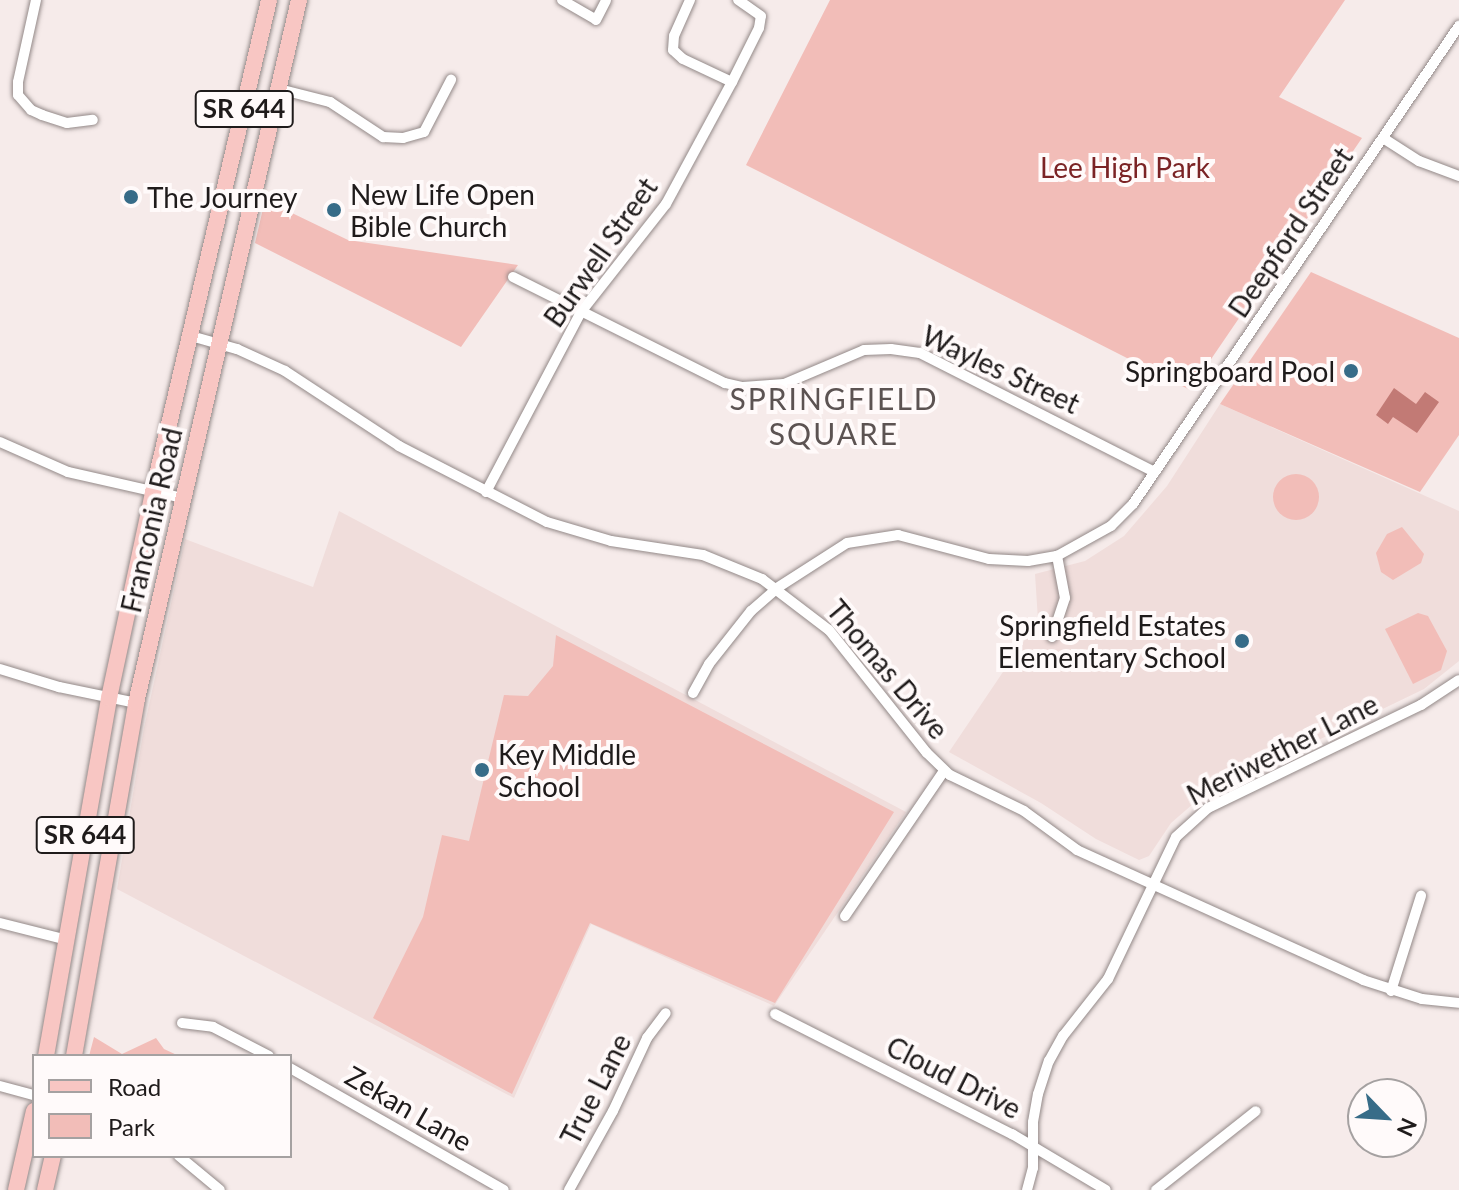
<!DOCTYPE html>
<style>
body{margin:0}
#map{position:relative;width:1459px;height:1190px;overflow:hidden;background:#f6ebea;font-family:Lato,sans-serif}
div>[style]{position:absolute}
.built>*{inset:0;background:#f0dddb}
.green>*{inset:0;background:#f2bdb8}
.round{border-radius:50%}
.water>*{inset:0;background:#c27a75}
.roads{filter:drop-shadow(0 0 2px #938988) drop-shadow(0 0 2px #938988)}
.street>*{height:10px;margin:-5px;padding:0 5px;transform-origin:5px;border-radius:5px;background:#fff}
.primary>*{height:16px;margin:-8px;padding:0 8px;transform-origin:8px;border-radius:8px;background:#f8c6c3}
.dots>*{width:22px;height:22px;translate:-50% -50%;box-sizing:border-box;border:4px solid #fffafa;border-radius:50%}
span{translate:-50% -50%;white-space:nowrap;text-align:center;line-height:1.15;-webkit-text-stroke:8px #fffafa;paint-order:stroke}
.shield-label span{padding:2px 6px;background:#fffafa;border:2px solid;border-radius:6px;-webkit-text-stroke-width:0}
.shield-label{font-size:26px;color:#1f1b1b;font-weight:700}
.park-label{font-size:28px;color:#7b2325}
.poi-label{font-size:28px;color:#1f1b1b}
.left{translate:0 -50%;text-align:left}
.right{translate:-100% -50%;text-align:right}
.street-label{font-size:28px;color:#1f1b1b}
.neighbourhood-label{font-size:30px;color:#5c5352;letter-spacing:2px}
.legend{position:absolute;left:32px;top:1054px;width:260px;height:104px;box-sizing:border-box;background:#fffafa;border:2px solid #a5a1a1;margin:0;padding:10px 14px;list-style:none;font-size:24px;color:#1f1b1b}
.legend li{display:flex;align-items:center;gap:16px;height:40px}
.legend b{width:40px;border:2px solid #a5a1a1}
.north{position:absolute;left:1347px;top:1078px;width:80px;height:80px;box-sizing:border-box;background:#fffafa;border:2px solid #a5a1a1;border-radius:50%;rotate:115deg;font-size:22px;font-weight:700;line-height:32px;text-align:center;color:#1f1b1b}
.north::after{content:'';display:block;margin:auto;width:28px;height:36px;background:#376c88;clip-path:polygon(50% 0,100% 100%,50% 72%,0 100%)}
</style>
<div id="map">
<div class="built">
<i style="clip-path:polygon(1220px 404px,1459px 511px,1459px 661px,1424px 689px,1201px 797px,1171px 823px,1149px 856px,1139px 860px,1096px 839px,1041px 803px,949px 752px,1038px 620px,1035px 574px,1085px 561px,1124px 536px,1167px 486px)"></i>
<i style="clip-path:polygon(339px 511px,906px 812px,774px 1006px,591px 924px,514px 1098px,117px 889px,144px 728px,185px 539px,313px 587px)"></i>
</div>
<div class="green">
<i style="clip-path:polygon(830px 0,1345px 0,1279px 97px,1362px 138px,1190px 390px,746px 165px)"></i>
<i style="clip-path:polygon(265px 200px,348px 240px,518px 265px,461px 347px,255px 243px)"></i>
<i style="clip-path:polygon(1311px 272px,1459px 338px,1459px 435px,1420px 492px,1220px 404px)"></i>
<i class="round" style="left:1273px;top:474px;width:46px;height:46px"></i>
<i style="clip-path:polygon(1402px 527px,1424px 554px,1421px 563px,1393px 580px,1381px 572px,1376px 553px,1387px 534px)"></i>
<i style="clip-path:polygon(1418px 613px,1428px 616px,1447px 651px,1441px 670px,1413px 684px,1385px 629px)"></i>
<i style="clip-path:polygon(556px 635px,894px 812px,775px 1003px,590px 923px,512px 1094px,373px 1018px,423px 917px,442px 835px,469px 841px,504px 695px,528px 696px,553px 666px)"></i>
<i style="clip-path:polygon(94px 1037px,122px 1054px,156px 1038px,164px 1049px,179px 1056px,89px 1056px)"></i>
</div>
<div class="water">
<i style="clip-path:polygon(1394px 388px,1416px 404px,1425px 392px,1439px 402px,1417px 433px,1393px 417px,1388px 424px,1376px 415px)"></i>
</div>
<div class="roads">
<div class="street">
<i style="left:36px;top:0;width:84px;rotate:102.4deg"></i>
<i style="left:18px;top:82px;width:13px;rotate:90deg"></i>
<i style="left:18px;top:95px;width:20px;rotate:49deg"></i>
<i style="left:31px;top:110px;width:12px;rotate:24deg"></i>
<i style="left:42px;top:115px;width:26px;rotate:18deg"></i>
<i style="left:67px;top:123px;width:26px;rotate:-7deg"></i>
<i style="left:562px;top:0;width:39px;rotate:30deg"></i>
<i style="left:596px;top:20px;width:22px;rotate:-63deg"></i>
<i style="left:690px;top:0;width:39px;rotate:114deg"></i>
<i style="left:674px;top:36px;width:14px;rotate:94deg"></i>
<i style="left:673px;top:50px;width:13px;rotate:42deg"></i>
<i style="left:683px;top:59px;width:54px;rotate:25.1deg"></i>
<i style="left:732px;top:82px;width:60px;rotate:-63.4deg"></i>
<i style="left:759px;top:28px;width:12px;rotate:-81deg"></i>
<i style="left:761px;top:16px;width:28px;rotate:-145deg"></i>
<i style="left:279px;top:89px;width:53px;rotate:14.3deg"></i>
<i style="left:330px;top:102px;width:64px;rotate:33.4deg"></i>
<i style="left:383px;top:137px;width:20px;rotate:3deg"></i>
<i style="left:403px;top:138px;width:22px;rotate:-16deg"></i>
<i style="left:424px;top:132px;width:59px;rotate:-62.6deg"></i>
<i style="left:1383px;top:138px;width:43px;rotate:32.6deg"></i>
<i style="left:1419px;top:161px;width:43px;rotate:20.6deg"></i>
<i style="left:513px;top:277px;width:237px;rotate:26.6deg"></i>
<i style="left:725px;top:383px;width:18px;rotate:13deg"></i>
<i style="left:743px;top:387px;width:41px;rotate:-4.2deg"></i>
<i style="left:784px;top:384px;width:87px;rotate:-23deg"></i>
<i style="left:864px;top:350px;width:27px;rotate:-2deg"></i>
<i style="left:891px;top:349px;width:29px;rotate:8deg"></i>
<i style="left:920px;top:353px;width:263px;rotate:26.9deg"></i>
<i style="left:191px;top:336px;width:48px;rotate:15.8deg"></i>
<i style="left:237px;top:349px;width:53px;rotate:24.6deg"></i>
<i style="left:285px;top:371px;width:136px;rotate:33.3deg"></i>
<i style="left:399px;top:446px;width:166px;rotate:27.2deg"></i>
<i style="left:547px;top:522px;width:67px;rotate:16.5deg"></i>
<i style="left:611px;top:541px;width:93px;rotate:8.7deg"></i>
<i style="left:703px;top:555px;width:64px;rotate:22.1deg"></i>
<i style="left:762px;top:579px;width:84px;rotate:37.3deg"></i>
<i style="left:829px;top:630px;width:157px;rotate:51.5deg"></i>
<i style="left:927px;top:753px;width:32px;rotate:44deg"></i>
<i style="left:950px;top:775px;width:82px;rotate:25.9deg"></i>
<i style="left:1024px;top:811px;width:66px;rotate:36.3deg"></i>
<i style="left:1077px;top:850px;width:314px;rotate:24.4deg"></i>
<i style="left:1363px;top:980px;width:62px;rotate:17.9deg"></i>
<i style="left:1422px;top:999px;width:37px;rotate:6deg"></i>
<i style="left:0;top:442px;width:74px;rotate:23.8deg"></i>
<i style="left:68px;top:472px;width:117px;rotate:12.8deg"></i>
<i style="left:486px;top:492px;width:204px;rotate:-62.2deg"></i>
<i style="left:581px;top:312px;width:137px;rotate:-51.8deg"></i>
<i style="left:666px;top:204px;width:139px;rotate:-61.6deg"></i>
<i style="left:1052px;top:637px;width:41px;rotate:-71.6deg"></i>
<i style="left:1065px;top:598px;width:43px;rotate:-100.8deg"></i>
<i style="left:0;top:669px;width:62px;rotate:17deg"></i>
<i style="left:59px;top:687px;width:79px;rotate:11.7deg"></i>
<i style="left:693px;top:693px;width:33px;rotate:-61deg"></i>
<i style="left:709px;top:664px;width:68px;rotate:-51.6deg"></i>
<i style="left:751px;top:611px;width:35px;rotate:-41deg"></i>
<i style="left:777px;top:588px;width:83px;rotate:-32.7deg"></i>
<i style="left:847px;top:543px;width:52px;rotate:-8.9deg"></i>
<i style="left:898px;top:535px;width:94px;rotate:14.8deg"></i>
<i style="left:989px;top:559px;width:39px;rotate:3deg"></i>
<i style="left:1028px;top:561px;width:29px;rotate:-10deg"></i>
<i style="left:1057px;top:556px;width:62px;rotate:-29.1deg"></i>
<i style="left:1111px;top:526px;width:31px;rotate:-45deg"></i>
<i style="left:1133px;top:504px;width:579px;rotate:-55.71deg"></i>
<i style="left:845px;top:916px;width:176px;rotate:-55.7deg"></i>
<i style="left:0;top:923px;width:69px;rotate:14.2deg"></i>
<i style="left:1391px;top:991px;width:100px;rotate:-72.5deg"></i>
<i style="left:775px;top:1014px;width:266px;rotate:26.9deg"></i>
<i style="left:1012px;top:1134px;width:109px;rotate:30.8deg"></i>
<i style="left:182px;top:1023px;width:31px;rotate:7deg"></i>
<i style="left:213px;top:1027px;width:63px;rotate:27.4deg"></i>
<i style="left:290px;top:1068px;width:246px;rotate:29.7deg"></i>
<i style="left:0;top:1086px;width:35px;rotate:15deg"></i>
<i style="left:179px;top:1156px;width:53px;rotate:39.7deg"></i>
<i style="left:569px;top:1190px;width:90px;rotate:-60.9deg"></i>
<i style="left:613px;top:1111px;width:81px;rotate:-65deg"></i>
<i style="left:647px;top:1038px;width:31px;rotate:-53deg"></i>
<i style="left:1027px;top:1190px;width:23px;rotate:-75deg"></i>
<i style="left:1033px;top:1168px;width:46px;rotate:-90deg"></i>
<i style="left:1033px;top:1122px;width:28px;rotate:-80deg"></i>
<i style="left:1038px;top:1094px;width:35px;rotate:-72deg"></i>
<i style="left:1049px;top:1061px;width:29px;rotate:-61deg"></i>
<i style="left:1063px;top:1036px;width:73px;rotate:-51.7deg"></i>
<i style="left:1108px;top:979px;width:157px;rotate:-64.4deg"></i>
<i style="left:1176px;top:837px;width:43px;rotate:-42.2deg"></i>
<i style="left:1208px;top:808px;width:237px;rotate:-25.8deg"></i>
<i style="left:1421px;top:705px;width:45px;rotate:-33.3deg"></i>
<i style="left:1156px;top:1190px;width:127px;rotate:-38.3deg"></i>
</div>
<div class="primary">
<i style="left:46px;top:1056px;width:364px;rotate:-80deg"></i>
<i style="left:109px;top:698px;width:211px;rotate:-77.9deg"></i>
<i style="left:153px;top:492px;width:505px;rotate:-76.73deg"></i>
<i style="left:74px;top:1056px;width:358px;rotate:-80deg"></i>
<i style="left:136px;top:703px;width:722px;rotate:-76.95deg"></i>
<i style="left:16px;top:1190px;width:81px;rotate:-77.2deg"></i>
<i style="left:45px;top:1190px;width:35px;rotate:-77deg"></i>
</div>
</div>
<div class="dots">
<i style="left:131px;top:197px;background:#376c88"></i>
<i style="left:334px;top:210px;background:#376c88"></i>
<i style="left:1351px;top:371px;background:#376c88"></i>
<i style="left:1242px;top:641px;background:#376c88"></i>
<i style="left:482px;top:770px;background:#376c88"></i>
</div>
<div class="shield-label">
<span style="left:244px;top:109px">SR 644</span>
<span style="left:85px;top:835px">SR 644</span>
</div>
<div class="park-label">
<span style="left:1125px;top:167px">Lee High Park</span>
</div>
<div class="poi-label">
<span class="left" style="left:350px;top:210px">New Life Open<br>Bible Church</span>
<span class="left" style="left:147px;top:197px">The Journey</span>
<span class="right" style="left:1335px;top:371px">Springboard Pool</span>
<span class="right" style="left:1226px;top:641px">Springfield Estates<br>Elementary School</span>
<span class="left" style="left:498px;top:770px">Key Middle<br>School</span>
</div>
<div class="street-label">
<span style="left:1290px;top:232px;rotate:-56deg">Deepford Street</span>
<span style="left:600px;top:252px;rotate:-55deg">Burwell Street</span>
<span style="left:1001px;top:369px;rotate:25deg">Wayles Street</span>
<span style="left:151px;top:520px;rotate:-77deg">Franconia Road</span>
<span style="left:888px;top:669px;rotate:50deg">Thomas Drive</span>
<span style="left:1282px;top:749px;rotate:-27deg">Meriwether Lane</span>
<span style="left:954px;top:1077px;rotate:27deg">Cloud Drive</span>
<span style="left:595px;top:1089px;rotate:-63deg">True Lane</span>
<span style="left:409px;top:1108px;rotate:30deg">Zekan Lane</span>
</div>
<div class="neighbourhood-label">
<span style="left:834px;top:415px">SPRINGFIELD<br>SQUARE</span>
</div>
<ul class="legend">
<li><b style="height:10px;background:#f8c6c3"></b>Road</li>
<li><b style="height:22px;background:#f2bdb8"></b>Park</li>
</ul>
<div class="north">N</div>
</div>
